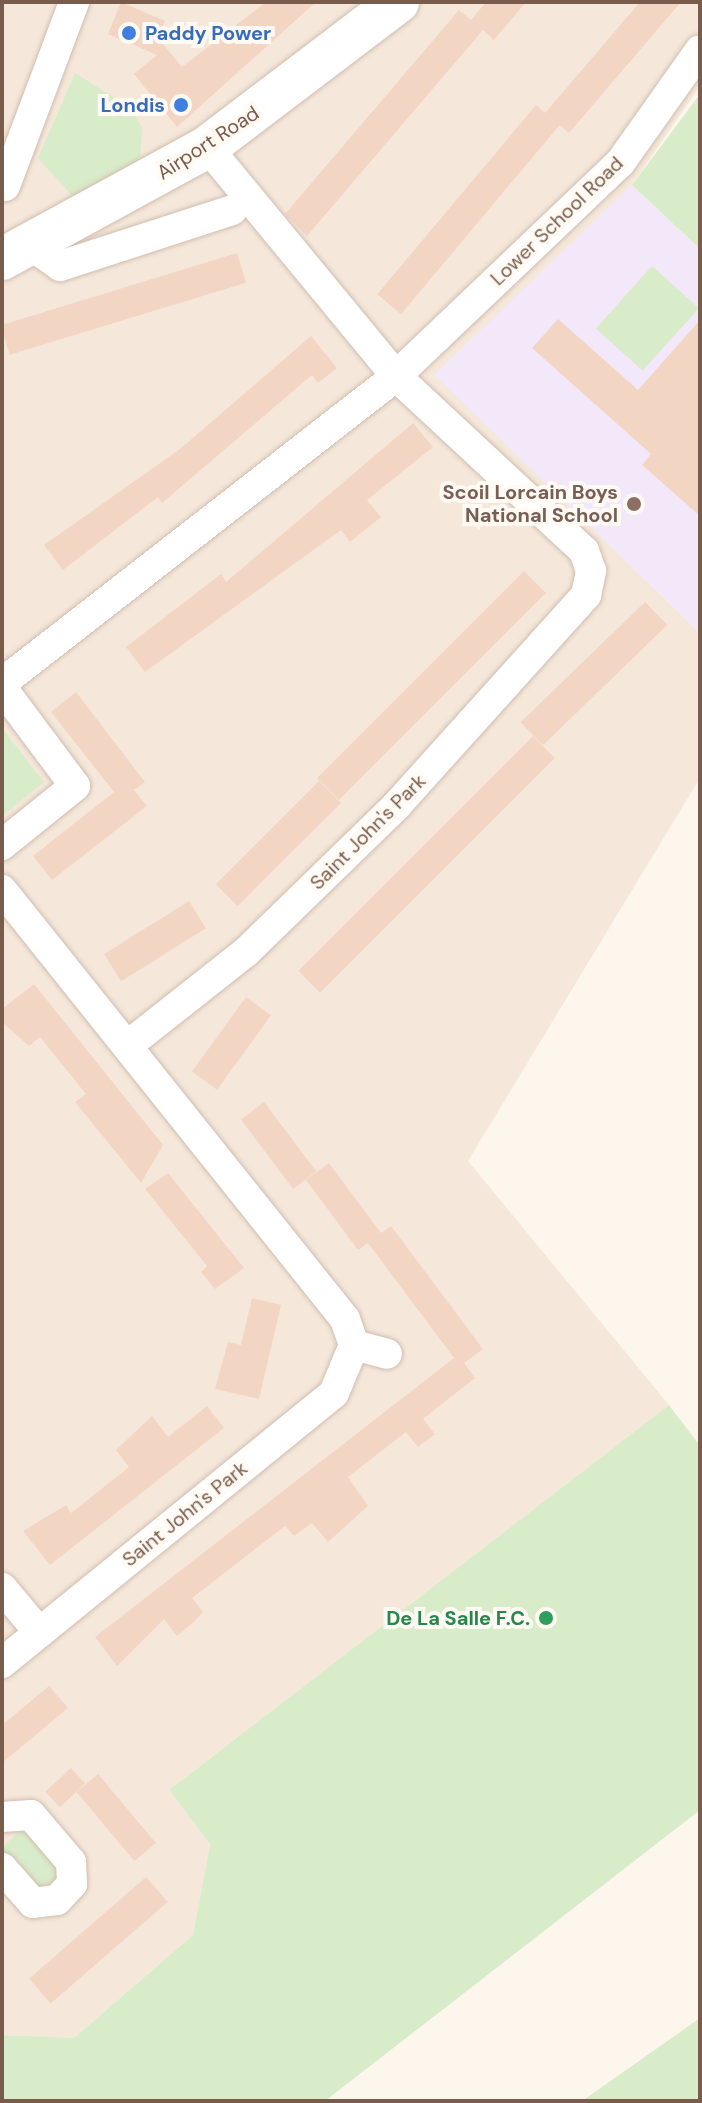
<!DOCTYPE html>
<style>
body{margin:0}
#map{position:relative;width:702px;height:2103px;overflow:hidden;background:#fdf6ec;font-family:"DM Sans",sans-serif}
div>[style]{position:absolute}
.residential>*{inset:0;background:#f5e8da}
.education>*{inset:0;background:#f3e8fa}
.green>*{inset:0;background:#d8ecc9;transform-origin:0 0}
.building>*{inset:0;background:#f3d5c3;transform-origin:0 0}
.roads{filter:drop-shadow(0 0 2px #d1beb0) drop-shadow(0 0 2px #d1beb0)}
.minor>*{height:30px;margin:-15px;padding:0 15px;transform-origin:15px;border-radius:15px;background:#fff}
.secondary>*{height:42px;margin:-21px;padding:0 21px;transform-origin:21px;border-radius:21px;background:#fff}
.dots>*{width:22px;height:22px;translate:-50% -50%;box-sizing:border-box;border:4px solid #fffaf3;border-radius:50%}
span{translate:-50% -50%;white-space:nowrap;text-align:center;line-height:1.15;-webkit-text-stroke:8px #fffaf3;paint-order:stroke}
.shop-label{font-size:20px;color:#366cbe;font-weight:700}
.left{translate:0 -50%;text-align:left}
.right{translate:-100% -50%;text-align:right}
.street-label{font-size:20px;color:#7a5c4d}
.education-label{font-size:20px;color:#785e54;font-weight:700}
.leisure-label{font-size:20px;color:#27864d;font-weight:700}
.frame{position:absolute;inset:0;border:4px solid #7a5c4d;pointer-events:none}
</style>
<div id="map">
<div class="residential">
<i style="clip-path:polygon(2px 2px,700px 2px,700px 86px,632px 185px,435px 375px,700px 633px,700px 778px,468px 1161px,669px 1405px,169px 1790px,210px 1844px,193px 1935px,74px 2038px,2px 2035px)"></i>
</div>
<div class="education">
<i style="clip-path:polygon(632px 185px,700px 249px,700px 633px,434px 375px)"></i>
</div>
<div class="green">
<i style="clip-path:polygon(75px 73px,131px 108px,142px 128px,140px 164px,74px 198px,38px 158px)"></i>
<i style="clip-path:polygon(700px 94px,700px 249px,632px 185px)"></i>
<i style="left:652px;top:266px;width:63px;height:84px;rotate:42deg"></i>
<i style="clip-path:polygon(2px 728px,44px 782px,2px 816px)"></i>
<i style="clip-path:polygon(669px 1405px,700px 1446px,700px 1810px,325px 2101px,2px 2101px,2px 2035px,74px 2038px,193px 1935px,210px 1844px,169px 1790px)"></i>
<i style="left:22px;top:1829px;width:60px;height:29px;rotate:47deg"></i>
<i style="clip-path:polygon(700px 2018px,700px 2101px,582px 2101px)"></i>
</div>
<div class="building">
<i style="clip-path:polygon(121px 2px,165px 21px,158px 38px,182px 67px,266px 2px,316px 2px,177px 127px,134px 74px,157px 55px,108px 34px)"></i>
<i style="clip-path:polygon(486px 2px,526px 2px,494px 40px,483px 30px,307px 236px,285px 214px,459px 10px,471px 20px)"></i>
<i style="clip-path:polygon(640px 2px,681px 2px,569px 133px,545px 113px)"></i>
<i style="left:536px;top:105px;width:31px;height:247px;rotate:40deg"></i>
<i style="left:237px;top:253px;width:31px;height:247px;rotate:73deg"></i>
<i style="clip-path:polygon(558px 319px,638px 390px,700px 320px,700px 516px,642px 465px,651px 454px,532px 348px)"></i>
<i style="clip-path:polygon(311px 336px,337px 368px,318px 383px,312px 375px,162px 503px,158px 497px,63px 570px,44px 545px,180px 449px)"></i>
<i style="clip-path:polygon(413px 423px,433px 447px,367px 500px,381px 517px,350px 542px,341px 530px,145px 672px,126px 647px,221px 574px,226px 582px)"></i>
<i style="left:524px;top:571px;width:31px;height:293px;rotate:45deg"></i>
<i style="left:645px;top:602px;width:32px;height:173px;rotate:46deg"></i>
<i style="clip-path:polygon(76px 692px,145px 782px,134px 790px,147px 806px,52px 880px,33px 856px,114px 792px,51px 712px)"></i>
<i style="left:533px;top:736px;width:31px;height:332px;rotate:45deg"></i>
<i style="left:319px;top:781px;width:31px;height:146px;rotate:45deg"></i>
<i style="left:189px;top:901px;width:32px;height:100px;rotate:58deg"></i>
<i style="clip-path:polygon(34px 984px,163px 1145px,141px 1183px,75px 1102px,86px 1094px,40px 1037px,29px 1046px,2px 1022px,2px 1009px)"></i>
<i style="left:246px;top:997px;width:31px;height:92px;rotate:36deg"></i>
<i style="left:264px;top:1102px;width:87px;height:29px;rotate:53deg"></i>
<i style="clip-path:polygon(329px 1163px,381px 1233px,391px 1226px,483px 1349px,464px 1363px,475px 1378px,423px 1419px,435px 1434px,418px 1447px,406px 1432px,348px 1477px,368px 1506px,328px 1542px,312px 1523px,294px 1536px,285px 1526px,192px 1598px,203px 1612px,194px 1622px,177px 1636px,164px 1619px,117px 1666px,95px 1637px,454px 1358px,368px 1243px,358px 1250px,306px 1180px)"></i>
<i style="clip-path:polygon(168px 1173px,244px 1268px,215px 1289px,201px 1272px,207px 1266px,145px 1189px)"></i>
<i style="clip-path:polygon(252px 1298px,281px 1305px,259px 1399px,215px 1389px,228px 1342px,241px 1345px)"></i>
<i style="clip-path:polygon(207px 1406px,224px 1428px,50px 1565px,23px 1531px,66px 1505px,71px 1513px,129px 1467px,116px 1450px,152px 1416px,168px 1437px)"></i>
<i style="clip-path:polygon(49px 1686px,68px 1708px,2px 1763px,2px 1725px)"></i>
<i style="left:71px;top:1768px;width:21px;height:35px;rotate:47deg"></i>
<i style="left:98px;top:1774px;width:90px;height:28px;rotate:50deg"></i>
<i style="left:146px;top:1877px;width:33px;height:155px;rotate:49deg"></i>
</div>
<div class="roads">
<div class="minor">
<i style="left:5px;top:186px;width:197px;rotate:-69.4deg"></i>
<i style="left:29px;top:244px;width:38px;rotate:35deg"></i>
<i style="left:60px;top:266px;width:181px;rotate:-18deg"></i>
<i style="left:2px;top:683px;width:499px;rotate:-37.9deg"></i>
<i style="left:396px;top:376px;width:309px;rotate:-43.6deg"></i>
<i style="left:620px;top:163px;width:138px;rotate:-54.7deg"></i>
<i style="left:2px;top:688px;width:122px;rotate:53.3deg"></i>
<i style="left:75px;top:786px;width:94px;rotate:141.1deg"></i>
<i style="left:2px;top:890px;width:549px;rotate:51.36deg"></i>
<i style="left:345px;top:1319px;width:28px;rotate:71deg"></i>
<i style="left:354px;top:1345px;width:34px;rotate:15deg"></i>
<i style="left:127px;top:1046px;width:152px;rotate:-38.3deg"></i>
<i style="left:246px;top:952px;width:211px;rotate:-44.2deg"></i>
<i style="left:397px;top:805px;width:283px;rotate:-48deg"></i>
<i style="left:586px;top:595px;width:25px;rotate:-78deg"></i>
<i style="left:591px;top:571px;width:21px;rotate:-109deg"></i>
<i style="left:584px;top:551px;width:257px;rotate:-137.1deg"></i>
<i style="left:396px;top:376px;width:297px;rotate:-129.5deg"></i>
<i style="left:2px;top:1588px;width:57px;rotate:49.9deg"></i>
<i style="left:2px;top:1663px;width:428px;rotate:-39.1deg"></i>
<i style="left:334px;top:1393px;width:52px;rotate:-67.4deg"></i>
<i style="left:2px;top:1817px;width:29px;rotate:-4deg"></i>
<i style="left:31px;top:1815px;width:62px;rotate:49.6deg"></i>
<i style="left:71px;top:1862px;width:22px;rotate:87deg"></i>
<i style="left:72px;top:1884px;width:22px;rotate:133deg"></i>
<i style="left:57px;top:1900px;width:24px;rotate:173deg"></i>
<i style="left:33px;top:1903px;width:47px;rotate:-131.5deg"></i>
</div>
<div class="secondary">
<i style="left:2px;top:259px;width:234px;rotate:-28.6deg"></i>
<i style="left:207px;top:147px;width:240px;rotate:-37.2deg"></i>
</div>
</div>
<div class="dots">
<i style="left:129px;top:33px;background:#3f7fe0"></i>
<i style="left:181px;top:105px;background:#3f7fe0"></i>
<i style="left:634px;top:504px;background:#8d6e63"></i>
<i style="left:546px;top:1618px;background:#2e9e5b"></i>
</div>
<div class="shop-label">
<span class="left" style="left:145px;top:33px">Paddy Power</span>
<span class="right" style="left:165px;top:105px">Londis</span>
</div>
<div class="street-label">
<span style="left:208px;top:143px;rotate:-33deg">Airport Road</span>
<span style="left:557px;top:221px;rotate:-44deg">Lower School Road</span>
<span style="left:368px;top:832px;rotate:-45deg">Saint John's Park</span>
<span style="left:185px;top:1514px;rotate:-39deg">Saint John's Park</span>
</div>
<div class="education-label">
<span class="right" style="left:618px;top:504px">Scoil Lorcain Boys<br>National School</span>
</div>
<div class="leisure-label">
<span class="right" style="left:530px;top:1618px">De La Salle F.C.</span>
</div>
<div class="frame"></div>
</div>
